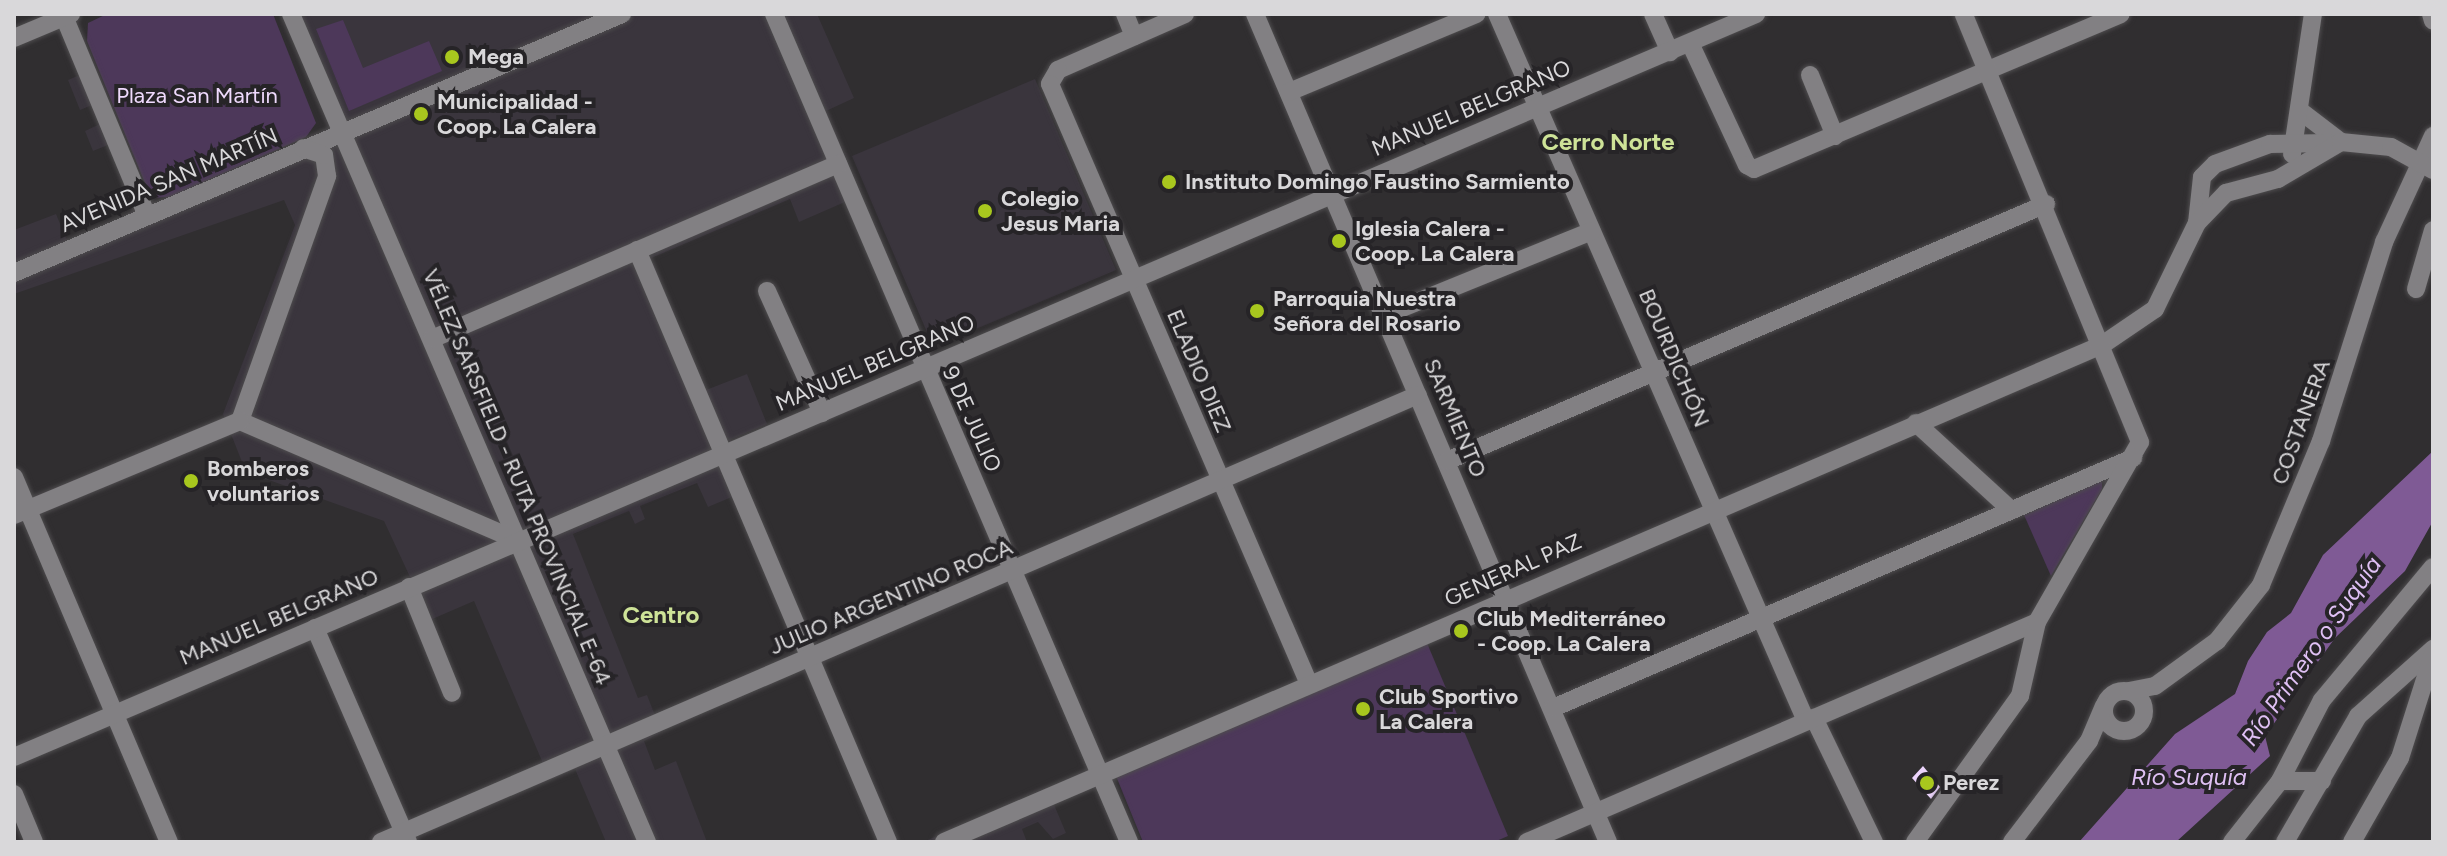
<!DOCTYPE html>
<meta charset="utf-8">
<style>
body{margin:0}
#map{position:relative;width:2447px;height:856px;overflow:hidden;background:#302e30;font-family:Figtree,sans-serif}
div>[style]{position:absolute}
.built>*{inset:0;background:#3a353d}
.green>*{inset:0;background:#4d385a}
.water>*{inset:0;background:#7f5a95}
.building>*{inset:0;background:#ecd4fc}
.roads{filter:drop-shadow(0 0 2px #4e4c4e) drop-shadow(0 0 2px #4e4c4e)}
.minor>*{height:18px;margin:-9px;padding:0 9px;transform-origin:9px;border-radius:9px;background:#828083}
.minor>.ring{margin:-9px;padding:0;box-sizing:content-box;background:none;border:18px solid #828083;border-radius:50%}
.dots>*{width:22px;height:22px;translate:-50% -50%;box-sizing:border-box;border:4px solid #262427;border-radius:50%}
span{translate:-50% -50%;white-space:nowrap;text-align:center;line-height:1.15;-webkit-text-stroke:8px #262427;paint-order:stroke}
.poi-label{font-size:22px;color:#d9d8da;font-weight:700}
.left{translate:0 -50%;text-align:left}
.park-label{font-size:22px;color:#efdafd}
.street-label{font-size:22px;color:#d9d8da}
.neighbourhood-label{font-size:24px;color:#cee398;font-weight:700}
.water-label{font-size:24px;color:#dfc0f4;font-style:italic}
.frame{position:absolute;inset:0;border:16px solid #d9d8da;pointer-events:none}
</style>
<div id="map">
<div class="built">
<i style="clip-path:polygon(282px 14px,817px 14px,854px 98px,826px 111px,861px 195px,799px 222px,790px 199px,651px 258px,706px 390px,747px 374px,767px 424px,725px 442px,746px 491px,708px 507px,697px 483px,640px 506px,645px 519px,635px 524px,629px 511px,573px 534px,638px 698px,647px 695px,656px 718px,660px 733px,644px 741px,655px 770px,676px 761px,707px 842px,606px 842px,575px 769px,550px 780px,474px 601px,430px 620px,384px 521px,246px 472px,223px 414px,295px 225px,284px 200px,14px 294px,14px 230px,56px 214px,69px 245px,138px 215px,108px 145px,93px 151px,85px 131px,100px 124px,92px 105px,80px 110px,68px 80px,91px 70px,149px 211px,331px 129px)"></i>
<i style="clip-path:polygon(1035px 79px,1116px 270px,940px 344px,930px 339px,852px 156px)"></i>
<i style="clip-path:polygon(1047px 788px,1066px 833px,1053px 839px,1038px 822px,1022px 829px,1027px 842px,923px 842px)"></i>
</div>
<div class="green">
<i style="clip-path:polygon(107px 14px,273px 14px,316px 123px,306px 137px,169px 197px,151px 198px,87px 41px,88px 23px)"></i>
<i style="clip-path:polygon(343px 20px,363px 68px,429px 41px,442px 71px,349px 111px,316px 29px)"></i>
<i style="clip-path:polygon(2102px 481px,2102px 489px,2051px 576px,2024px 515px)"></i>
<i style="clip-path:polygon(1427px 643px,1508px 836px,1494px 842px,1143px 842px,1116px 776px)"></i>
</div>
<div class="water">
<i style="clip-path:polygon(2433px 451px,2433px 521px,2405px 571px,2335px 638px,2265px 736px,2270px 756px,2176px 842px,2079px 842px,2175px 734px,2235px 694px,2248px 661px,2267px 632px,2291px 613px,2323px 555px)"></i>
</div>
<div class="building">
<i style="clip-path:polygon(1923px 766px,1940px 787px,1931px 799px,1912px 778px)"></i>
</div>
<div class="roads">
<div class="minor">
<i style="left:63px;top:14px;width:219px;rotate:67.4deg"></i>
<i style="left:291px;top:14px;width:901px;rotate:66.73deg"></i>
<i style="left:774px;top:14px;width:901px;rotate:66.79deg"></i>
<i style="left:1125px;top:14px;width:24px;rotate:68deg"></i>
<i style="left:1185px;top:14px;width:139px;rotate:156.2deg"></i>
<i style="left:1058px;top:70px;width:16px;rotate:120deg"></i>
<i style="left:1050px;top:84px;width:654px;rotate:66.65deg"></i>
<i style="left:1255px;top:14px;width:900px;rotate:66.91deg"></i>
<i style="left:1497px;top:14px;width:772px;rotate:66.39deg"></i>
<i style="left:1653px;top:14px;width:42px;rotate:65.9deg"></i>
<i style="left:2431px;top:14px;width:7px;rotate:74deg"></i>
<i style="left:14px;top:38px;width:62px;rotate:-22.8deg"></i>
<i style="left:1690px;top:43px;width:135px;rotate:65deg"></i>
<i style="left:1747px;top:165px;width:8px;rotate:30deg"></i>
<i style="left:1754px;top:169px;width:398px;rotate:-22.9deg"></i>
<i style="left:1810px;top:75px;width:66px;rotate:67.7deg"></i>
<i style="left:1289px;top:92px;width:203px;rotate:-22.6deg"></i>
<i style="left:2299px;top:110px;width:53px;rotate:37.3deg"></i>
<i style="left:2292px;top:154px;width:142px;rotate:-81.5deg"></i>
<i style="left:2197px;top:223px;width:46px;rotate:-83.8deg"></i>
<i style="left:2202px;top:177px;width:18px;rotate:-45deg"></i>
<i style="left:2215px;top:164px;width:59px;rotate:-20deg"></i>
<i style="left:2270px;top:144px;width:58px;rotate:-1deg"></i>
<i style="left:637px;top:250px;width:643px;rotate:67.02deg"></i>
<i style="left:14px;top:273px;width:661px;rotate:-23.07deg"></i>
<i style="left:2416px;top:289px;width:61px;rotate:-73.9deg"></i>
<i style="left:767px;top:291px;width:134px;rotate:65.7deg"></i>
<i style="left:1385px;top:315px;width:223px;rotate:-22.1deg"></i>
<i style="left:432px;top:339px;width:442px;rotate:-23.3deg"></i>
<i style="left:240px;top:421px;width:260px;rotate:-70.4deg"></i>
<i style="left:327px;top:176px;width:21px;rotate:-98deg"></i>
<i style="left:324px;top:155px;width:22px;rotate:-162deg"></i>
<i style="left:240px;top:421px;width:304px;rotate:23.3deg"></i>
<i style="left:1916px;top:423px;width:129px;rotate:42.5deg"></i>
<i style="left:1447px;top:461px;width:652px;rotate:-23.22deg"></i>
<i style="left:14px;top:477px;width:397px;rotate:67deg"></i>
<i style="left:14px;top:515px;width:245px;rotate:-22.6deg"></i>
<i style="left:409px;top:587px;width:114px;rotate:67.9deg"></i>
<i style="left:315px;top:628px;width:233px;rotate:66.5deg"></i>
<i class="ring" style="left:2104px;top:691px;width:22px;height:22px"></i>
<i style="left:2129px;top:691px;width:26px;rotate:-11deg"></i>
<i style="left:2155px;top:686px;width:77px;rotate:-36deg"></i>
<i style="left:2217px;top:641px;width:71px;rotate:-51.8deg"></i>
<i style="left:2261px;top:585px;width:156px;rotate:-67.4deg"></i>
<i style="left:2321px;top:441px;width:209px;rotate:-72.4deg"></i>
<i style="left:2384px;top:242px;width:117px;rotate:-65.2deg"></i>
<i style="left:1553px;top:708px;width:632px;rotate:-23.32deg"></i>
<i style="left:1814px;top:718px;width:138px;rotate:64.2deg"></i>
<i style="left:14px;top:757px;width:1894px;rotate:-23.1deg"></i>
<i style="left:2280px;top:781px;width:42px"></i>
<i style="left:14px;top:794px;width:52px;rotate:67.4deg"></i>
<i style="left:381px;top:842px;width:1129px;rotate:-23.32deg"></i>
<i style="left:944px;top:842px;width:1260px;rotate:-23.23deg"></i>
<i style="left:2102px;top:345px;width:64px;rotate:-34.2deg"></i>
<i style="left:2155px;top:309px;width:96px;rotate:-64deg"></i>
<i style="left:2197px;top:223px;width:42px;rotate:-46deg"></i>
<i style="left:2226px;top:193px;width:54px;rotate:-15.1deg"></i>
<i style="left:2278px;top:179px;width:73px;rotate:-30.4deg"></i>
<i style="left:2341px;top:142px;width:50px;rotate:5.7deg"></i>
<i style="left:2391px;top:147px;width:48px;rotate:28.7deg"></i>
<i style="left:1527px;top:842px;width:555px;rotate:-23.33deg"></i>
<i style="left:1915px;top:842px;width:180px;rotate:-54.3deg"></i>
<i style="left:2020px;top:696px;width:76px;rotate:-77.1deg"></i>
<i style="left:2037px;top:622px;width:207px;rotate:-60.2deg"></i>
<i style="left:2140px;top:442px;width:463px;rotate:-112.4deg"></i>
<i style="left:2012px;top:842px;width:127px;rotate:-52.7deg"></i>
<i style="left:2089px;top:741px;width:38px;rotate:-67deg"></i>
<i style="left:2232px;top:842px;width:78px;rotate:-51.8deg"></i>
<i style="left:2280px;top:781px;width:91px;rotate:-62.6deg"></i>
<i style="left:2322px;top:700px;width:173px;rotate:-50.2deg"></i>
<i style="left:2285px;top:842px;width:146px;rotate:-59.9deg"></i>
<i style="left:2358px;top:716px;width:101px;rotate:-41.8deg"></i>
<i style="left:2352px;top:842px;width:97px;rotate:-60.3deg"></i>
<i style="left:2400px;top:758px;width:109px;rotate:-72.4deg"></i>
</div>
</div>
<div class="dots">
<i style="left:452px;top:57px;background:#a8c71e"></i>
<i style="left:421px;top:114px;background:#a8c71e"></i>
<i style="left:1169px;top:182px;background:#a8c71e"></i>
<i style="left:985px;top:211px;background:#a8c71e"></i>
<i style="left:1339px;top:241px;background:#a8c71e"></i>
<i style="left:1257px;top:311px;background:#a8c71e"></i>
<i style="left:191px;top:481px;background:#a8c71e"></i>
<i style="left:1461px;top:631px;background:#a8c71e"></i>
<i style="left:1363px;top:709px;background:#a8c71e"></i>
<i style="left:1927px;top:783px;background:#a8c71e"></i>
</div>
<div class="poi-label">
<span class="left" style="left:468px;top:57px">Mega</span>
<span class="left" style="left:437px;top:114px">Municipalidad -<br>Coop. La Calera</span>
<span class="left" style="left:1185px;top:182px">Instituto Domingo Faustino Sarmiento</span>
<span class="left" style="left:1001px;top:211px">Colegio<br>Jesus Maria</span>
<span class="left" style="left:1355px;top:241px">Iglesia Calera -<br>Coop. La Calera</span>
<span class="left" style="left:1273px;top:311px">Parroquia Nuestra<br>Señora del Rosario</span>
<span class="left" style="left:207px;top:481px">Bomberos<br>voluntarios</span>
<span class="left" style="left:1477px;top:631px">Club Mediterráneo<br>- Coop. La Calera</span>
<span class="left" style="left:1379px;top:709px">Club Sportivo<br>La Calera</span>
<span class="left" style="left:1943px;top:783px">Perez</span>
</div>
<div class="park-label">
<span style="left:197px;top:96px">Plaza San Martín</span>
</div>
<div class="street-label">
<span style="left:1471px;top:108px;rotate:-23deg">MANUEL BELGRANO</span>
<span style="left:169px;top:180px;rotate:-23deg">AVENIDA SAN MARTÍN</span>
<span style="left:1674px;top:358px;rotate:67deg">BOURDICHÓN</span>
<span style="left:875px;top:363px;rotate:-23deg">MANUEL BELGRANO</span>
<span style="left:1199px;top:371px;rotate:67deg">ELADIO DIEZ</span>
<span style="left:1455px;top:418px;rotate:67deg">SARMIENTO</span>
<span style="left:972px;top:419px;rotate:66deg">9 DE JULIO</span>
<span style="left:2301px;top:422px;rotate:-70deg">COSTANERA</span>
<span style="left:517px;top:477px;rotate:67deg">VÉLEZ SARSFIELD - RUTA PROVINCIAL E-64</span>
<span style="left:1513px;top:570px;rotate:-24deg">GENERAL PAZ</span>
<span style="left:891px;top:597px;rotate:-23deg">JULIO ARGENTINO ROCA</span>
<span style="left:279px;top:617px;rotate:-23deg">MANUEL BELGRANO</span>
</div>
<div class="neighbourhood-label">
<span style="left:1608px;top:142px">Cerro Norte</span>
<span style="left:661px;top:615px">Centro</span>
</div>
<div class="water-label">
<span style="left:2311px;top:651px;rotate:-55deg">Río Primero o Suquía</span>
<span style="left:2189px;top:777px">Río Suquía</span>
</div>
<div class="frame"></div>
</div>
